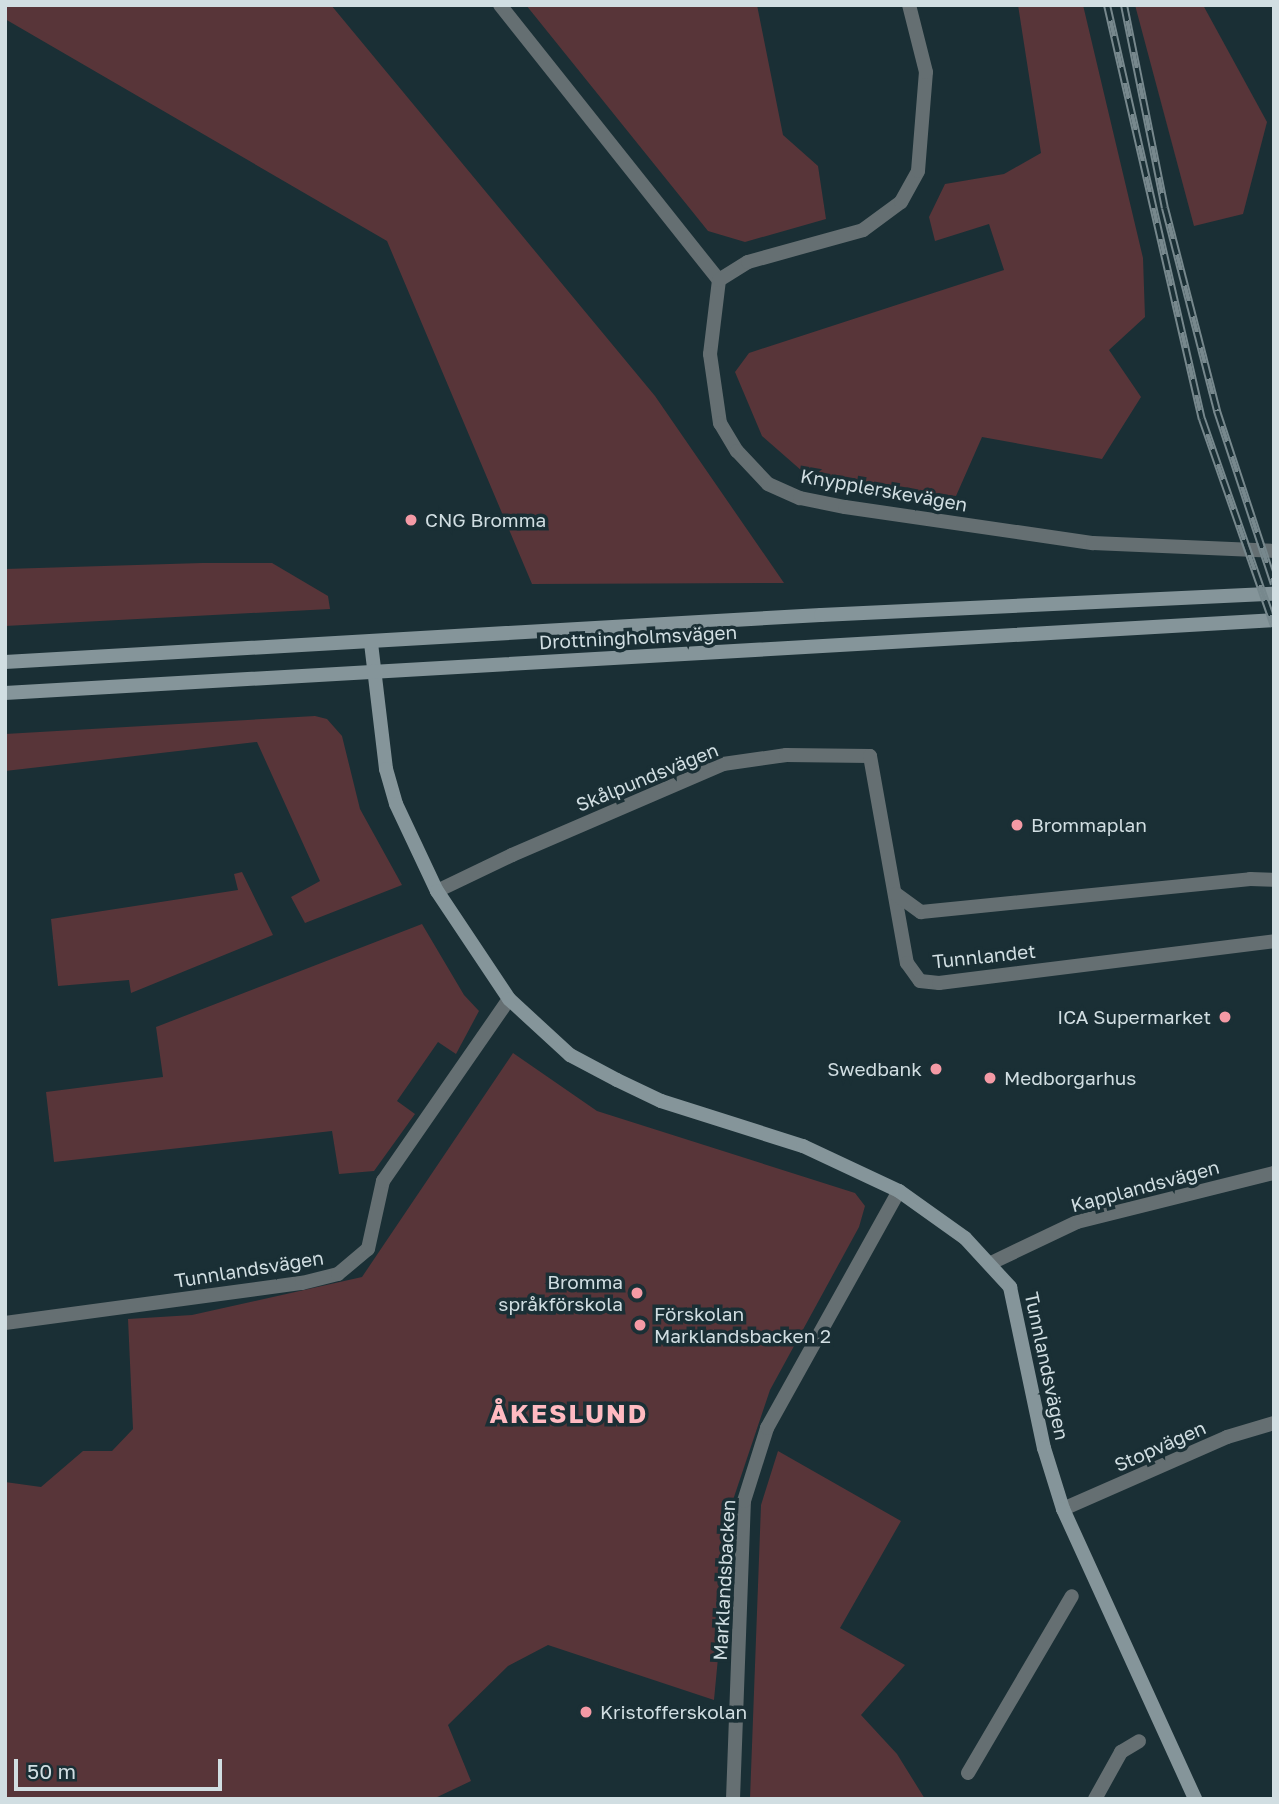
<!DOCTYPE html>
<meta charset="utf-8">
<style>
body{margin:0}
#map{position:relative;width:1279px;height:1804px;overflow:hidden;background:#1a2f35;font-family:"Golos Text",sans-serif}
div>[style]{position:absolute}
.green>*{inset:0;background:#583539}
.street>*{height:14px;margin:-7px;padding:0 7px;transform-origin:7px;border-radius:7px;background:#656f72}
.secondary>*{height:14px;margin:-7px;padding:0 7px;transform-origin:7px;border-radius:7px;background:#85959a}
.rail>*{height:8px;margin-top:-4px;transform-origin:0;background:repeating-linear-gradient(90deg,#1a2f35 0 16px,#77888d 0 32px);box-sizing:border-box;border-block:2px solid #77888d}
.dots>*{width:19px;height:19px;translate:-50% -50%;box-sizing:border-box;border:4px solid #1a2f35;border-radius:50%}
span{translate:-50% -50%;white-space:nowrap;text-align:center;line-height:1.15;-webkit-text-stroke:7px #1a2f35;paint-order:stroke}
.street-label{font-size:19px;color:#d1dee2}
.poi-label{font-size:19px;color:#d1dee2}
.left{translate:0 -50%;text-align:left}
.right{translate:-100% -50%;text-align:right}
.district-label{font-size:26px;color:#ffbac1;font-weight:700;letter-spacing:2px}
.frame{position:absolute;inset:0;border:7px solid #d1dee2;pointer-events:none}
.scale{position:absolute;left:14px;top:1759px;width:208px;height:32px;box-sizing:border-box;border:4px solid #d1dee2;border-top:0;padding-left:9px;font-size:21px;line-height:24px;white-space:nowrap;color:#d1dee2;-webkit-text-stroke:5px #1a2f35;paint-order:stroke}
</style>
<div id="map">
<div class="green">
<i style="clip-path:polygon(5px 5px,331px 5px,655px 396px,784px 583px,532px 584px,387px 241px,5px 19px)"></i>
<i style="clip-path:polygon(526px 5px,757px 5px,783px 135px,818px 166px,826px 219px,745px 242px,708px 231px)"></i>
<i style="clip-path:polygon(1018px 5px,1083px 5px,1143px 258px,1145px 317px,1109px 350px,1141px 397px,1102px 459px,982px 437px,956px 496px,810px 478px,762px 436px,735px 372px,749px 353px,1004px 270px,989px 224px,935px 241px,929px 217px,945px 184px,1004px 174px,1041px 153px)"></i>
<i style="clip-path:polygon(1135px 5px,1203px 5px,1267px 122px,1243px 214px,1194px 226px)"></i>
<i style="clip-path:polygon(202px 563px,272px 563px,328px 596px,330px 609px,5px 626px,5px 569px)"></i>
<i style="clip-path:polygon(315px 716px,327px 719px,342px 736px,360px 809px,402px 885px,305px 923px,291px 897px,320px 881px,257px 742px,5px 771px,5px 734px)"></i>
<i style="clip-path:polygon(242px 872px,273px 935px,131px 993px,129px 980px,58px 986px,51px 919px,238px 890px,234px 874px)"></i>
<i style="clip-path:polygon(422px 924px,464px 995px,479px 1011px,456px 1054px,438px 1042px,397px 1101px,415px 1114px,374px 1171px,339px 1174px,332px 1131px,54px 1162px,46px 1092px,163px 1077px,156px 1027px)"></i>
<i style="clip-path:polygon(513px 1053px,597px 1111px,855px 1193px,865px 1206px,859px 1227px,770px 1390px,733px 1500px,714px 1700px,548px 1645px,508px 1666px,448px 1725px,471px 1781px,433px 1799px,5px 1799px,5px 1482px,41px 1487px,83px 1451px,112px 1451px,133px 1429px,128px 1319px,192px 1315px,362px 1277px)"></i>
<i style="clip-path:polygon(778px 1451px,901px 1521px,840px 1628px,905px 1665px,861px 1715px,897px 1754px,925px 1799px,750px 1799px,761px 1505px)"></i>
</div>
<div class="street">
<i style="left:500px;top:5px;width:352px;rotate:51.5deg"></i>
<i style="left:719px;top:280px;width:75px;rotate:96.9deg"></i>
<i style="left:710px;top:354px;width:70px;rotate:81.8deg"></i>
<i style="left:720px;top:423px;width:33px;rotate:59deg"></i>
<i style="left:737px;top:451px;width:45px;rotate:46.8deg"></i>
<i style="left:768px;top:484px;width:35px;rotate:24deg"></i>
<i style="left:800px;top:498px;width:46px;rotate:11.3deg"></i>
<i style="left:845px;top:507px;width:251px;rotate:8.3deg"></i>
<i style="left:1093px;top:543px;width:181px;rotate:2.5deg"></i>
<i style="left:719px;top:280px;width:34px;rotate:-32deg"></i>
<i style="left:748px;top:262px;width:119px;rotate:-15.5deg"></i>
<i style="left:863px;top:230px;width:47px;rotate:-36.4deg"></i>
<i style="left:901px;top:202px;width:35px;rotate:-61deg"></i>
<i style="left:918px;top:171px;width:99px;rotate:-85.4deg"></i>
<i style="left:926px;top:72px;width:69px;rotate:-104.2deg"></i>
<i style="left:437px;top:891px;width:83px;rotate:-25.6deg"></i>
<i style="left:512px;top:855px;width:230px;rotate:-23.3deg"></i>
<i style="left:723px;top:764px;width:64px;rotate:-8.1deg"></i>
<i style="left:786px;top:755px;width:84px;rotate:0.7deg"></i>
<i style="left:870px;top:756px;width:210px;rotate:79.9deg"></i>
<i style="left:907px;top:963px;width:22px;rotate:54deg"></i>
<i style="left:920px;top:981px;width:19px;rotate:6deg"></i>
<i style="left:939px;top:983px;width:338px;rotate:-7.1deg"></i>
<i style="left:896px;top:894px;width:31px;rotate:36deg"></i>
<i style="left:921px;top:912px;width:331px;rotate:-5.7deg"></i>
<i style="left:1250px;top:879px;width:24px;rotate:2deg"></i>
<i style="left:991px;top:1263px;width:95px;rotate:-25.5deg"></i>
<i style="left:1077px;top:1222px;width:203px;rotate:-14deg"></i>
<i style="left:5px;top:1323px;width:300px;rotate:-7.7deg"></i>
<i style="left:302px;top:1283px;width:37px;rotate:-14deg"></i>
<i style="left:338px;top:1274px;width:39px;rotate:-40deg"></i>
<i style="left:368px;top:1249px;width:70px;rotate:-77.6deg"></i>
<i style="left:383px;top:1181px;width:221px;rotate:-55.3deg"></i>
<i style="left:1063px;top:1509px;width:179px;rotate:-23.7deg"></i>
<i style="left:1227px;top:1437px;width:49px;rotate:-16.6deg"></i>
<i style="left:968px;top:1773px;width:205px;rotate:-59.6deg"></i>
<i style="left:733px;top:1799px;width:298px;rotate:-87.9deg"></i>
<i style="left:744px;top:1501px;width:77px;rotate:-72.5deg"></i>
<i style="left:767px;top:1428px;width:271px;rotate:-60.9deg"></i>
<i style="left:1095px;top:1799px;width:54px;rotate:-61deg"></i>
<i style="left:1121px;top:1752px;width:21px;rotate:-31deg"></i>
</div>
<div class="secondary">
<i style="left:371px;top:643px;width:127px;rotate:83.2deg"></i>
<i style="left:386px;top:769px;width:36px;rotate:74deg"></i>
<i style="left:396px;top:804px;width:96px;rotate:64.8deg"></i>
<i style="left:437px;top:891px;width:130px;rotate:56.3deg"></i>
<i style="left:509px;top:999px;width:83px;rotate:42.6deg"></i>
<i style="left:570px;top:1055px;width:53px;rotate:28deg"></i>
<i style="left:617px;top:1080px;width:49px;rotate:25.5deg"></i>
<i style="left:661px;top:1101px;width:149px;rotate:17.6deg"></i>
<i style="left:803px;top:1146px;width:106px;rotate:25.1deg"></i>
<i style="left:899px;top:1191px;width:81px;rotate:35.5deg"></i>
<i style="left:965px;top:1238px;width:67px;rotate:47.4deg"></i>
<i style="left:1010px;top:1287px;width:165px;rotate:78.1deg"></i>
<i style="left:1044px;top:1448px;width:64px;rotate:72.7deg"></i>
<i style="left:1063px;top:1509px;width:319px;rotate:65.5deg"></i>
<i style="left:5px;top:662px;width:817px;rotate:-3.3deg"></i>
<i style="left:821px;top:615px;width:453px;rotate:-2.7deg"></i>
<i style="left:5px;top:693px;width:1271px;rotate:-3.29deg"></i>
</div>
<div class="rail">
<i style="left:1107px;top:5px;width:425px;rotate:77.1deg"></i>
<i style="left:1202px;top:419px;width:219px;rotate:70.8deg"></i>
<i style="left:1124px;top:5px;width:207px;rotate:78.6deg"></i>
<i style="left:1165px;top:208px;width:210px;rotate:75.6deg"></i>
<i style="left:1217px;top:411px;width:182px;rotate:71.8deg"></i>
</div>
<div class="dots">
<i style="left:411px;top:520px;background:#f49aa5"></i>
<i style="left:1017px;top:825px;background:#f49aa5"></i>
<i style="left:1225px;top:1017px;background:#f49aa5"></i>
<i style="left:936px;top:1069px;background:#f49aa5"></i>
<i style="left:990px;top:1078px;background:#f49aa5"></i>
<i style="left:637px;top:1293px;background:#f49aa5"></i>
<i style="left:640px;top:1325px;background:#f49aa5"></i>
<i style="left:586px;top:1712px;background:#f49aa5"></i>
</div>
<div class="street-label">
<span style="left:884px;top:490px;rotate:10deg">Knypplerskevägen</span>
<span style="left:638px;top:637px;rotate:-3deg">Drottningholmsvägen</span>
<span style="left:647px;top:777px;rotate:-22deg">Skålpundsvägen</span>
<span style="left:984px;top:956px;rotate:-6deg">Tunnlandet</span>
<span style="left:1145px;top:1186px;rotate:-15deg">Kapplandsvägen</span>
<span style="left:249px;top:1269px;rotate:-9deg">Tunnlandsvägen</span>
<span style="left:1047px;top:1366px;rotate:78deg">Tunnlandsvägen</span>
<span style="left:1160px;top:1446px;rotate:-24deg">Stopvägen</span>
<span style="left:724px;top:1580px;rotate:-87deg">Marklandsbacken</span>
</div>
<div class="poi-label">
<span class="left" style="left:425px;top:520px">CNG Bromma</span>
<span class="left" style="left:1031px;top:825px">Brommaplan</span>
<span class="right" style="left:1211px;top:1017px">ICA Supermarket</span>
<span class="right" style="left:922px;top:1069px">Swedbank</span>
<span class="left" style="left:1004px;top:1078px">Medborgarhus</span>
<span class="right" style="left:623px;top:1293px">Bromma<br>språkförskola</span>
<span class="left" style="left:654px;top:1325px">Förskolan<br>Marklandsbacken 2</span>
<span class="left" style="left:600px;top:1712px">Kristofferskolan</span>
</div>
<div class="district-label">
<span style="left:569px;top:1414px">ÅKESLUND</span>
</div>
<div class="frame"></div>
<div class="scale">50 m</div>
</div>
